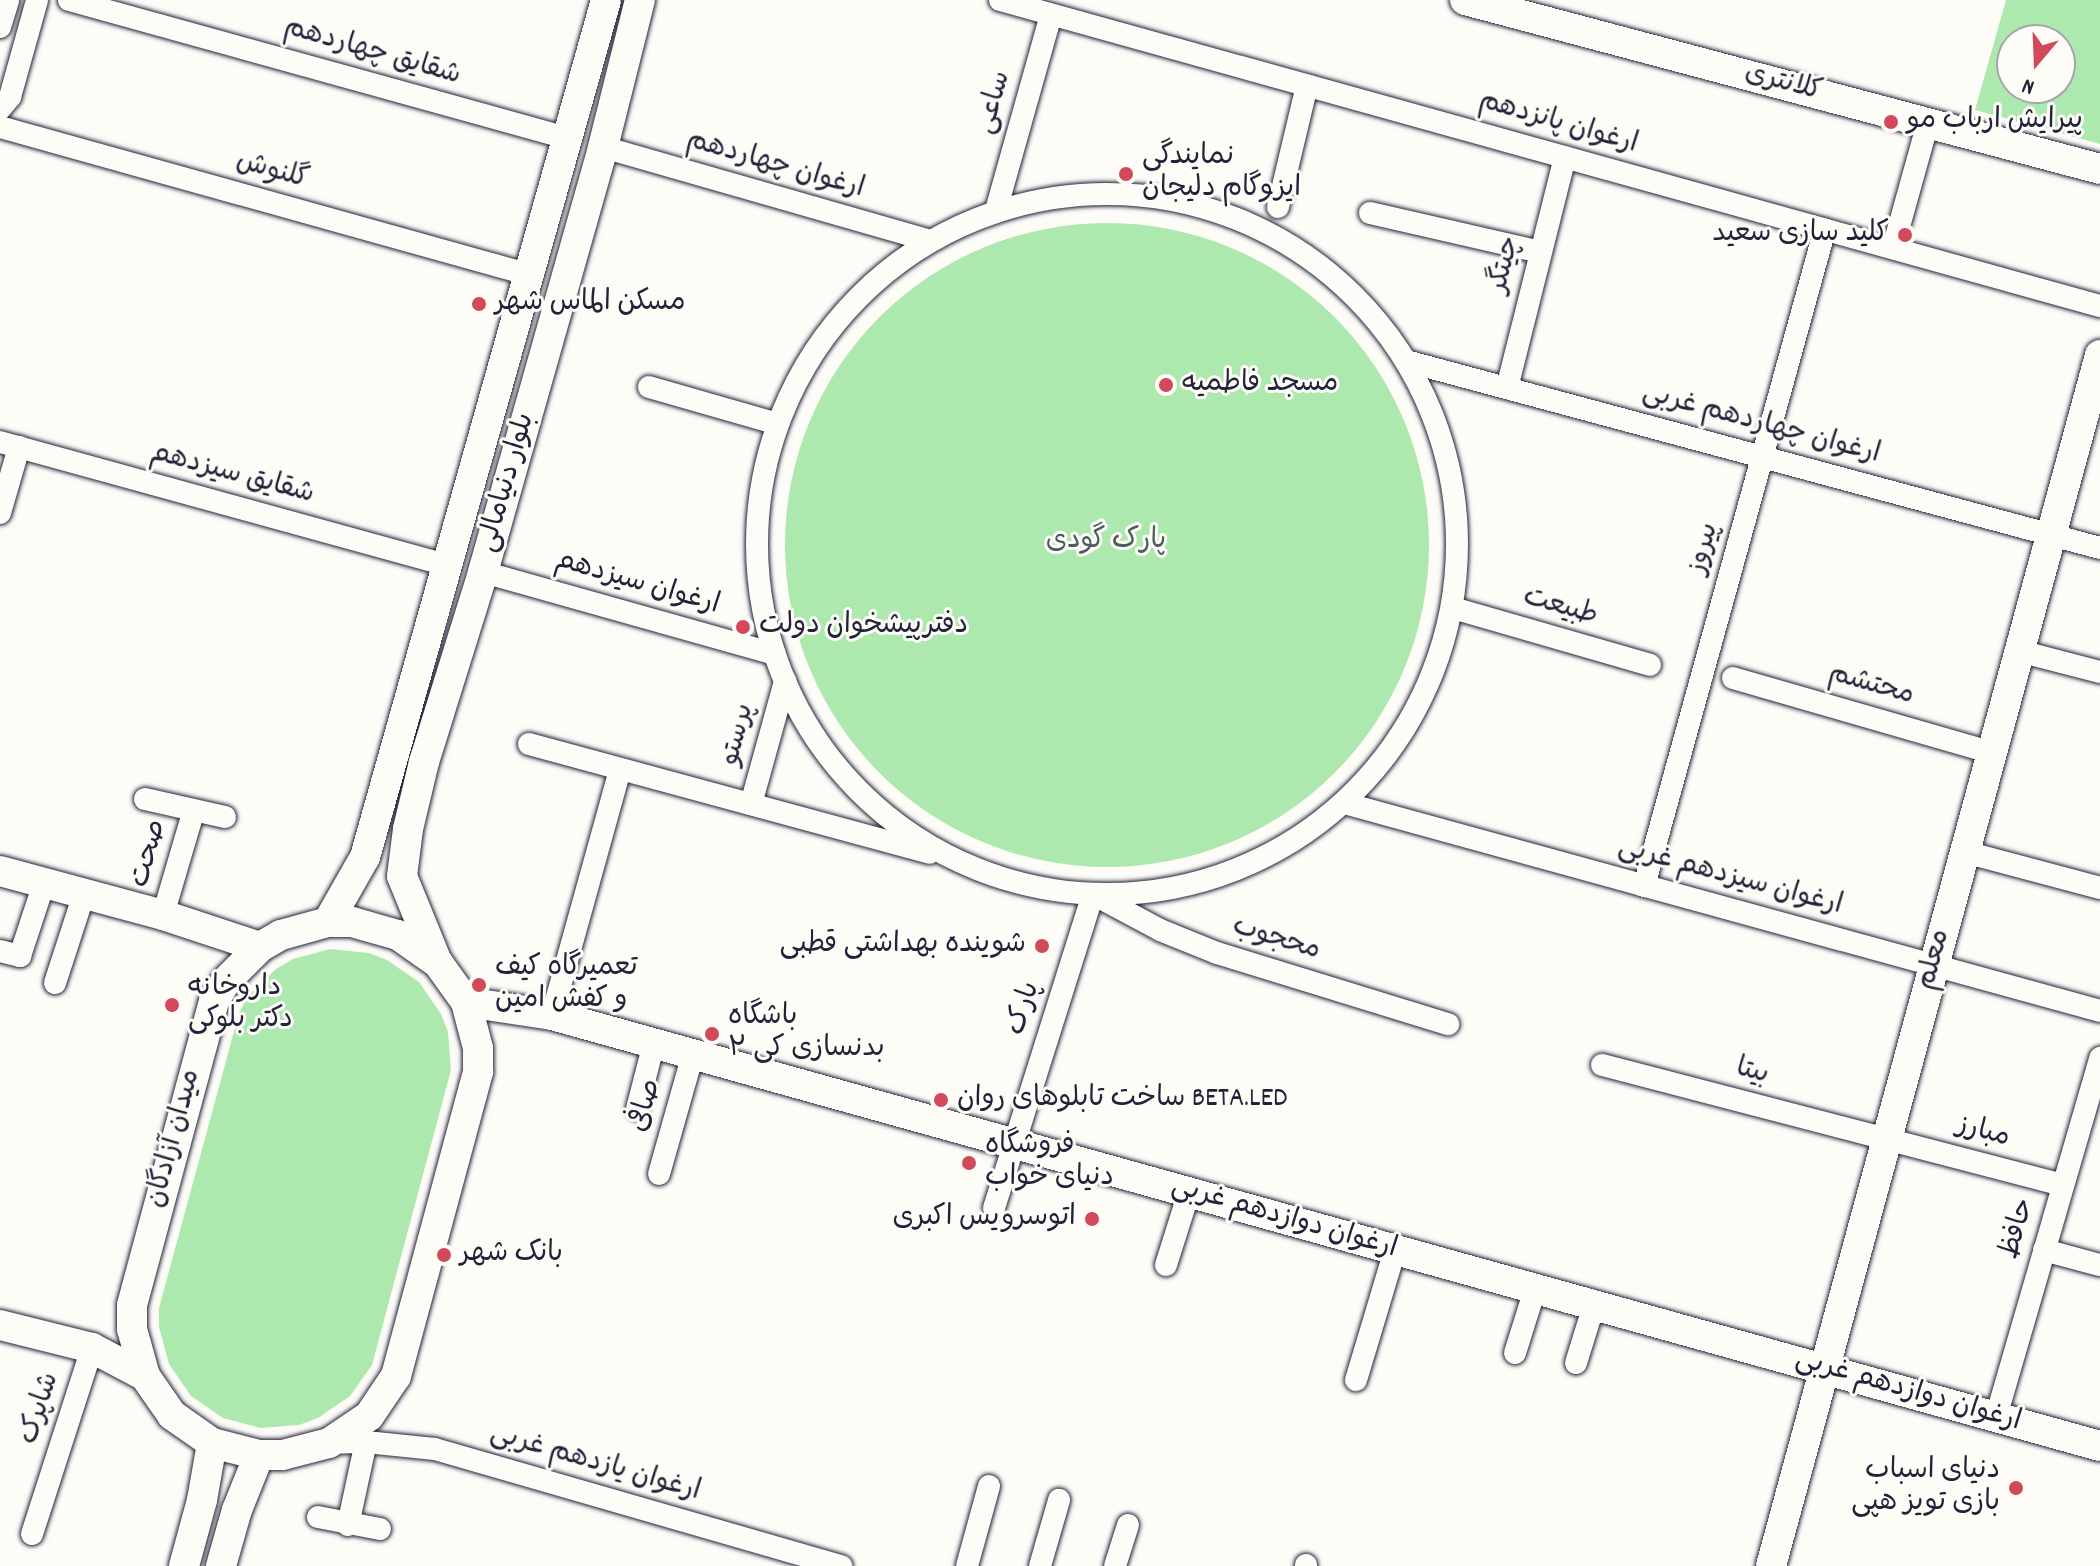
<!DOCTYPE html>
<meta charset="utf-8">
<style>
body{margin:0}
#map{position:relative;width:2100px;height:1566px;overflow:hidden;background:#fdfcf7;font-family:Dekko,"Playpen Sans Arabic",sans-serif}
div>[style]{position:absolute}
.green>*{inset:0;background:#ade8ae}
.round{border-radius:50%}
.roads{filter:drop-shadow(0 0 2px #22223b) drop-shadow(0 0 2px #22223b)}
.street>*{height:22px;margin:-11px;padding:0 11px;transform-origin:11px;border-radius:11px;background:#fdfcf7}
.street>.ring{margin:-11px;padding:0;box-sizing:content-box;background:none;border:22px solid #fdfcf7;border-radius:50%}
.secondary>*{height:30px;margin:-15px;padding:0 15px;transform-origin:15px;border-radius:15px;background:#fdfcf7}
.dots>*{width:22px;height:22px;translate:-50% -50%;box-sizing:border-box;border:4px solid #fdfcf7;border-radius:50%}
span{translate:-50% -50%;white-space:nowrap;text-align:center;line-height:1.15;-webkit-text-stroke:6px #fdfcf7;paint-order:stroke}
.street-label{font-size:28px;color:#22223b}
.poi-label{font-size:28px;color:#22223b}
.left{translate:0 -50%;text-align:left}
.right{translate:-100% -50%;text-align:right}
.park-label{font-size:28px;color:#4c5d5e}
.north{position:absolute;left:1996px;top:24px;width:80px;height:80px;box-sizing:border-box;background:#fdfcf7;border:2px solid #a5a5ac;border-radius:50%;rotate:199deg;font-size:22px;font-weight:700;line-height:32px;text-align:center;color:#22223b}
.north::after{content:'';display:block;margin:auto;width:28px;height:36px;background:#d1495b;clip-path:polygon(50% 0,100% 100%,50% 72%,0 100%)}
</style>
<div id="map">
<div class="green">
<i style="clip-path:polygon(evenodd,2006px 0,2100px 0,2100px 144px,1975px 110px,2006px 0,2060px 40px,2060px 88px,2012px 88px,2012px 40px,2060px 40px)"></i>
<i class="round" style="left:785px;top:223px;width:644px;height:644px"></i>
<i style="clip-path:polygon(330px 949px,369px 953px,387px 960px,419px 982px,441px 1014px,448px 1032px,451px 1070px,372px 1365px,350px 1396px,318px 1418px,299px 1425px,261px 1428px,223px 1418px,191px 1396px,169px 1364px,159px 1327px,159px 1308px,239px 1013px,248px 996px,276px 969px,293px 959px)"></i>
</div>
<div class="roads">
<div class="street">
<i style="left:69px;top:0;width:517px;rotate:15.49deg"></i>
<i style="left:1000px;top:0;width:1142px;rotate:15.55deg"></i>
<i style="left:0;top:27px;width:28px;rotate:-73deg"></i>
<i style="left:0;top:109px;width:16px;rotate:-50deg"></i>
<i style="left:10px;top:97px;width:101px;rotate:-74.4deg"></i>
<i style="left:0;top:127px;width:547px;rotate:15.59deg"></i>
<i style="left:603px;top:147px;width:340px;rotate:16deg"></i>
<i class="ring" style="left:757px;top:194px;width:678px;height:678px"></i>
<i style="left:997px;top:207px;width:199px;rotate:-74.3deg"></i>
<i style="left:1278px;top:207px;width:125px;rotate:-76.6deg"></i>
<i style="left:1370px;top:213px;width:174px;rotate:12.9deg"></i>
<i style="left:1893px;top:248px;width:130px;rotate:-74.4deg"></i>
<i style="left:1406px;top:361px;width:719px;rotate:15.08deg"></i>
<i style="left:649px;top:387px;width:134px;rotate:16deg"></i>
<i style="left:1507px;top:388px;width:238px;rotate:-75.9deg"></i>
<i style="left:0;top:442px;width:466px;rotate:15.4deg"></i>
<i style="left:0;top:513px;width:69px;rotate:-73.9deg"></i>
<i style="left:483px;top:572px;width:303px;rotate:15.7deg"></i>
<i style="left:1453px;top:608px;width:205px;rotate:16.1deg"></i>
<i style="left:2019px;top:651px;width:84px;rotate:14.5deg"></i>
<i style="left:1733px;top:678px;width:270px;rotate:16.1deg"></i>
<i style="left:529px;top:744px;width:415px;rotate:15.2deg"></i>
<i style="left:145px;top:799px;width:82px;rotate:12.7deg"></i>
<i style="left:1344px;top:803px;width:784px;rotate:15.38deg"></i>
<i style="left:751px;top:804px;width:128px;rotate:-74.5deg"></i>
<i style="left:1965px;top:852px;width:140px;rotate:14.9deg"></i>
<i style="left:1644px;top:886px;width:681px;rotate:-74.6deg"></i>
<i style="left:163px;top:915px;width:109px;rotate:-73.6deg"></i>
<i style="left:0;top:951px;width:21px;rotate:14deg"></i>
<i style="left:20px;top:956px;width:77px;rotate:-71.8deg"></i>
<i style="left:55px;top:983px;width:94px;rotate:-72deg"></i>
<i style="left:552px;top:1015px;width:255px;rotate:-74.5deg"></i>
<i style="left:1602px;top:1065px;width:476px;rotate:14.6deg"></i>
<i style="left:637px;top:1109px;width:68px;rotate:-75.6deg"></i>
<i style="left:659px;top:1174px;width:125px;rotate:-74.2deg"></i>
<i style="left:994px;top:1208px;width:329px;rotate:-72.5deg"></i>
<i style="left:1093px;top:894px;width:76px;rotate:28.2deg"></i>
<i style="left:1160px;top:930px;width:61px;rotate:22deg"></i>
<i style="left:1217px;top:953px;width:242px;rotate:17.1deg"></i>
<i style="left:2044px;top:1250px;width:58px;rotate:15deg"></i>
<i style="left:1166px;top:1265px;width:77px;rotate:-72.5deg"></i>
<i style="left:1515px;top:1353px;width:67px;rotate:-72.6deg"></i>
<i style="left:1576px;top:1363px;width:61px;rotate:-72.8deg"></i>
<i style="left:1356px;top:1380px;width:136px;rotate:-73.3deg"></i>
<i style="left:1996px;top:1417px;width:374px;rotate:-73.8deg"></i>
<i style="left:329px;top:1443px;width:37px;rotate:-2deg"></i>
<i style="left:366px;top:1442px;width:69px;rotate:5.8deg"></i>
<i style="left:435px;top:1449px;width:423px;rotate:16.1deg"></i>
<i style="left:318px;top:1517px;width:63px;rotate:11deg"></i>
<i style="left:348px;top:1525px;width:85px;rotate:-77.8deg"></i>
<i style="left:32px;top:1534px;width:195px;rotate:-72.1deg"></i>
<i style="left:967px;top:1566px;width:83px;rotate:-74.6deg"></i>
<i style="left:1040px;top:1566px;width:69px;rotate:-73.9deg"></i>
<i style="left:1115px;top:1566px;width:43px;rotate:-72.4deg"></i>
<i style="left:1306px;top:1566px;width:1px;rotate:-90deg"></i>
</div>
<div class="secondary">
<i style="left:1465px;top:0;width:657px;rotate:14.9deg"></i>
<i style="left:0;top:871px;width:169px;rotate:15.1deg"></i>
<i style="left:163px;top:915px;width:102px;rotate:18.3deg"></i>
<i style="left:328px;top:922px;width:24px"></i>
<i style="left:352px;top:922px;width:48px;rotate:15.8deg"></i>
<i style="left:398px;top:935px;width:49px;rotate:35deg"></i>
<i style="left:438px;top:963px;width:48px;rotate:54.3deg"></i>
<i style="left:466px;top:1002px;width:48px;rotate:75.4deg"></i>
<i style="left:478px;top:1048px;width:24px;rotate:90deg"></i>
<i style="left:478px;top:1072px;width:315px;rotate:105.1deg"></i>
<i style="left:396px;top:1376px;width:48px;rotate:124deg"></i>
<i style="left:369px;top:1416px;width:48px;rotate:146deg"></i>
<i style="left:329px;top:1443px;width:48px;rotate:165.4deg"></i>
<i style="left:283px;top:1455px;width:24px;rotate:180deg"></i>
<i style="left:259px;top:1455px;width:49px;rotate:-165.7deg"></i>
<i style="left:212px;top:1443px;width:49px;rotate:-145deg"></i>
<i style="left:172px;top:1415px;width:47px;rotate:-124.7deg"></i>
<i style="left:145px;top:1376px;width:49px;rotate:-105.5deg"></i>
<i style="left:132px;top:1329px;width:24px;rotate:-90deg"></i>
<i style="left:132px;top:1305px;width:315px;rotate:-74.9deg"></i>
<i style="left:214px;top:1001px;width:23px;rotate:-59deg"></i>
<i style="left:226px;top:981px;width:48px;rotate:-45deg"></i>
<i style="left:260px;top:947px;width:24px;rotate:-30deg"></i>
<i style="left:281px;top:935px;width:49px;rotate:-15.5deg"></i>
<i style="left:328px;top:922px;width:75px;rotate:-60.4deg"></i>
<i style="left:365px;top:857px;width:890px;rotate:-74.29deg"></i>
<i style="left:435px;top:957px;width:87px;rotate:-112.2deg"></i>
<i style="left:402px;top:876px;width:47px;rotate:-82.7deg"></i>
<i style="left:408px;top:829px;width:69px;rotate:-76.6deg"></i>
<i style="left:424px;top:762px;width:199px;rotate:-72.7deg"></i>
<i style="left:483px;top:572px;width:442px;rotate:-74.2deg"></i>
<i style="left:603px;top:147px;width:152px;rotate:-75.9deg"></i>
<i style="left:466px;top:1002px;width:87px;rotate:8.6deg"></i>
<i style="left:552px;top:1015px;width:1607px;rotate:15.56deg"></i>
<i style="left:0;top:1325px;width:95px;rotate:14deg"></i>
<i style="left:92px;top:1348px;width:60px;rotate:27.8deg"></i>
<i style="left:184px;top:1566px;width:68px;rotate:-74.7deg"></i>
<i style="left:202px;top:1500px;width:58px;rotate:-80deg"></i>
<i style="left:221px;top:1566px;width:58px;rotate:-74.1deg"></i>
<i style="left:237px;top:1510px;width:59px;rotate:-68.2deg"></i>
<i style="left:1771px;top:1566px;width:1255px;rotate:-74.8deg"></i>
</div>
</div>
<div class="dots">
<i style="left:1891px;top:122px;background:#d1495b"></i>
<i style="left:1126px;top:174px;background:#d1495b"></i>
<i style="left:1905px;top:235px;background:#d1495b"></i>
<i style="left:479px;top:304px;background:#d1495b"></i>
<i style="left:1166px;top:385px;background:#d1495b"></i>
<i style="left:743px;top:627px;background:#d1495b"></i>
<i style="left:1042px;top:946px;background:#d1495b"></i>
<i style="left:479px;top:985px;background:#d1495b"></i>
<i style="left:172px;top:1005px;background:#d1495b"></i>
<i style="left:712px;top:1034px;background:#d1495b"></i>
<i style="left:941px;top:1100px;background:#d1495b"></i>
<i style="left:969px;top:1163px;background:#d1495b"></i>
<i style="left:1092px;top:1219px;background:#d1495b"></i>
<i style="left:444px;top:1255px;background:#d1495b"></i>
<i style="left:2016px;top:1488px;background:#d1495b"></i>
</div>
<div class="street-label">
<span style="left:372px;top:53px;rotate:16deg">شقایق چهاردهم</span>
<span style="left:1783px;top:84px;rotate:15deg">کلانتری</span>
<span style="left:995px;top:103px;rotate:-74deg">ساعی</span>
<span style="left:1558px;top:124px;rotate:16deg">ارغوان پانزدهم</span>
<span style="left:775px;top:166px;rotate:16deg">ارغوان چهاردهم</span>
<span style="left:272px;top:172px;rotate:16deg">گلنوش</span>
<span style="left:1506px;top:265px;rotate:-76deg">چیتگر</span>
<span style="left:1761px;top:425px;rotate:15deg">ارغوان چهاردهم غربی</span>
<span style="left:232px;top:475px;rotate:15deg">شقایق سیزدهم</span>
<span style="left:508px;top:483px;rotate:-74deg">بلوار دنیامالی</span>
<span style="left:1705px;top:549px;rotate:-75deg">پیروز</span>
<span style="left:637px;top:584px;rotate:16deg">ارغوان سیزدهم</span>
<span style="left:1560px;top:608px;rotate:16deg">طبیعت</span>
<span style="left:1871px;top:686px;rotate:16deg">محتشم</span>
<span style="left:739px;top:735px;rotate:-75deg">پرستو</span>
<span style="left:150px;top:854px;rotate:-74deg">صحت</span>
<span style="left:1730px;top:878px;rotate:15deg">ارغوان سیزدهم غربی</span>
<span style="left:1276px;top:940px;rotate:17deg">محجوب</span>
<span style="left:1935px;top:960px;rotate:-75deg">معلم</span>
<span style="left:1025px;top:1009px;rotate:-72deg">پارک</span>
<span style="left:1752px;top:1073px;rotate:15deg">بیتا</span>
<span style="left:647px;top:1106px;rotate:-74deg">صافی</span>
<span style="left:1983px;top:1133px;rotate:15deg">مبارز</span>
<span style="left:175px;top:1139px;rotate:-75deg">میدان آزادگان</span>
<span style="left:1284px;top:1219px;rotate:16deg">ارغوان دوازدهم غربی</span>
<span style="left:2019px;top:1229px;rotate:-74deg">حافظ</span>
<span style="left:1908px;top:1392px;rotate:16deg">ارغوان دوازدهم غربی</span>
<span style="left:41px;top:1409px;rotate:-72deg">شاپرک</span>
<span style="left:595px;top:1464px;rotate:16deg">ارغوان یازدهم غربی</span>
</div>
<div class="poi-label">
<span class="left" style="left:1907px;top:122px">پیرایش ارباب مو</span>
<span class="left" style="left:1142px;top:174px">نمایندگی<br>ایزوگام دلیجان</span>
<span class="right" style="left:1889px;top:235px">کلید سازی سعید</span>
<span class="left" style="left:495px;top:304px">مسکن الماس شهر</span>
<span class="left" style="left:1182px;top:385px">مسجد فاطمیه</span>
<span class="left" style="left:759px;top:627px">دفترپیشخوان دولت</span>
<span class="right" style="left:1026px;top:946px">شوینده بهداشتی قطبی</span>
<span class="left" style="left:495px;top:985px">تعمیرگاه کیف<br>و کفش امین</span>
<span class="left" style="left:188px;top:1005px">داروخانه<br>دکتر بلوکی</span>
<span class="left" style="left:728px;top:1034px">باشگاه<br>بدنسازی کی ۲</span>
<span class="left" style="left:957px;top:1100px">ساخت تابلوهای روان BETA.LED</span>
<span class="left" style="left:985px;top:1163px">فروشگاه<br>دنیای خواب</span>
<span class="right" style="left:1076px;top:1219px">اتوسرویس اکبری</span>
<span class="left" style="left:460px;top:1255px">بانک شهر</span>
<span class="right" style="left:2000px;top:1488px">دنیای اسباب<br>بازی تویز هپی</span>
</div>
<div class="park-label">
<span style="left:1106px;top:542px">پارک گودی</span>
</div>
<div class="north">N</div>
</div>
